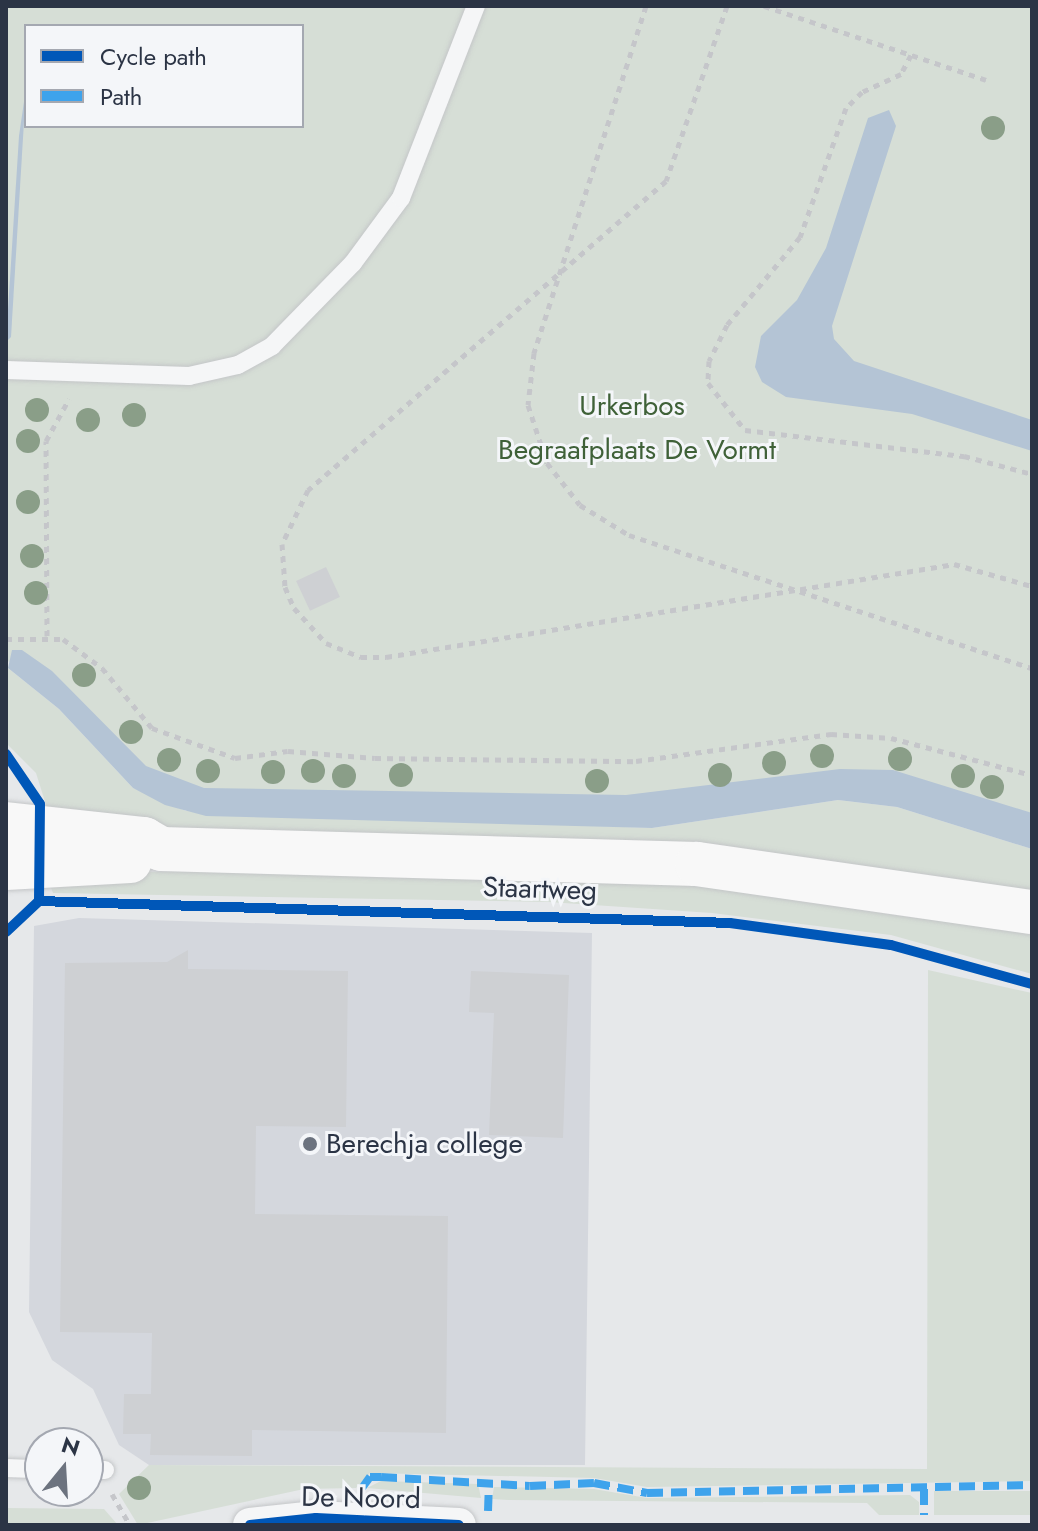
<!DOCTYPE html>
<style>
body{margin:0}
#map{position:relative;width:1038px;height:1531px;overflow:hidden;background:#e6e8ea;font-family:Jost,sans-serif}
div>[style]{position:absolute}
.built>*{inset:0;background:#d4d7dd}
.green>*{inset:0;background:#d6ded6;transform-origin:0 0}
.water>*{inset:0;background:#b4c4d5}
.building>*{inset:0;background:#ced0d3;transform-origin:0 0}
.path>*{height:5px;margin-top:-2.5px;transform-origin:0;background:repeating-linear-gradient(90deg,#c5c6ca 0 6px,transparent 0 12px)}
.roads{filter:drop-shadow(0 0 2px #c4c6c8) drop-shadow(0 0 2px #c4c6c8)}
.service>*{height:18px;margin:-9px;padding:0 9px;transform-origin:9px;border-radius:9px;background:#f5f6f7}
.minor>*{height:34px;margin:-17px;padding:0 17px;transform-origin:17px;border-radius:17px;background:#f5f6f7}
.secondary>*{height:44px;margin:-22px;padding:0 22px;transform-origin:22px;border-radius:22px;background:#f8f8f8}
.quiet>*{height:8px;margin-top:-4px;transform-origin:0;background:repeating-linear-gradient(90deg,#3ea3ec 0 16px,transparent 0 24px)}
.cycleway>*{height:10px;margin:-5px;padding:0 5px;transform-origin:5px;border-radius:5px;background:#0057b8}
.trees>*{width:24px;height:24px;margin:-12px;border-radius:50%;background:#8a9e88}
.dots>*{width:22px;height:22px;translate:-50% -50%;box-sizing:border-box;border:4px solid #f4f6f9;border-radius:50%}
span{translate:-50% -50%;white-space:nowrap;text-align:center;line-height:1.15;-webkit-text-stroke:6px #f4f6f9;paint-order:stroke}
.park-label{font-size:28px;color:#3f6138}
.street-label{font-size:28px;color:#2b3445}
.poi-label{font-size:28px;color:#2b3445}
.left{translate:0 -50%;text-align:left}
.frame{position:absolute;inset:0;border:8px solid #2b3445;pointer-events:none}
.legend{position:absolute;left:24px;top:24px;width:280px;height:104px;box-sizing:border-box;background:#f4f6f9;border:2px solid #a4a8b1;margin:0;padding:10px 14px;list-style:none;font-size:24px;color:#2b3445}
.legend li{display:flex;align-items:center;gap:16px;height:40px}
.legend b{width:40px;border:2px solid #a4a8b1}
.north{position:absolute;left:24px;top:1427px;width:80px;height:80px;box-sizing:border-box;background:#f4f6f9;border:2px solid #a4a8b1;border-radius:50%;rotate:18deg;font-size:22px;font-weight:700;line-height:32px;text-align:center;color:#2b3445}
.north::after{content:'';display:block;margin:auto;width:28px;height:36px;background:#6c737f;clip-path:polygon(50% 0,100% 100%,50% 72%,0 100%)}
</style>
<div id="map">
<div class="built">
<i style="clip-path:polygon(79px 918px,592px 933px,585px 1465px,149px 1465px,119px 1445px,93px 1389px,52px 1360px,29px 1312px,34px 926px)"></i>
</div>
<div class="green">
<i style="clip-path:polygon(evenodd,6px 6px,1032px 6px,1032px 831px,863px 777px,712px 806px,207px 799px,149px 781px,8px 661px,8px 668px,59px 709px,133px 788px,186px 811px,652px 828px,838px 800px,897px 807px,1032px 849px,1032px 899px,136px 828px,47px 808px,36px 773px,6px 743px,6px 6px,26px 26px,302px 26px,302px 126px,26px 126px,26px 26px)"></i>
<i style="clip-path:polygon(257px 867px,665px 879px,1032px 928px,1032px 974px,891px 935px,712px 913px,549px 902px,53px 893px,47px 877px)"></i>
<i style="clip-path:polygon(928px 970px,1032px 993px,1032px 1481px,647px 1487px,594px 1478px,370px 1473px,356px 1488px,304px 1489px,138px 1525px,119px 1494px,149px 1465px,927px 1469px)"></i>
<i style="clip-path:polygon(381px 1481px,478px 1484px,481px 1498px,367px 1488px)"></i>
<i style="clip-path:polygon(494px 1487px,594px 1489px,647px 1498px,910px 1495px,919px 1502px,919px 1515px,879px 1515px,867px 1503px,508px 1500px,492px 1499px)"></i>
<i style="left:1032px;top:1491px;width:24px;height:98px;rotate:90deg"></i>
<i style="clip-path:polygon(6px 1508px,104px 1509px,118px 1525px,6px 1525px)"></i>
</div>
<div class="water">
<i style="clip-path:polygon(26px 88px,11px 337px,6px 342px,19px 136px)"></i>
<i style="clip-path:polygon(889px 110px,896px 126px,832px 326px,834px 339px,854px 361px,1032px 420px,1032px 451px,912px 414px,786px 397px,762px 382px,755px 367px,761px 336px,797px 300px,826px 248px,868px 118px)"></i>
<i style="clip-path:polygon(12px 650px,22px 650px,52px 671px,146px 766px,204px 788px,626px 795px,840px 769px,893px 770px,1032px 813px,1032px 849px,897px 807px,838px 800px,652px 828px,206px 816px,165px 805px,133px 788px,59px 709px,8px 668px)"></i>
</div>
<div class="building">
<i style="left:326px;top:567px;width:33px;height:33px;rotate:65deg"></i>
<i style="clip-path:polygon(188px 950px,188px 969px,348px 971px,346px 1127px,256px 1126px,255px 1214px,448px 1216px,446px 1433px,252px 1430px,252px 1456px,150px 1455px,151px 1434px,123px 1434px,124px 1394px,151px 1394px,152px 1333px,60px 1332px,65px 963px,167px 962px)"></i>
<i style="clip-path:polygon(471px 971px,569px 975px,563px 1138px,489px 1135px,494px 1013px,469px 1012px)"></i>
</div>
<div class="path">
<i style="left:646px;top:6px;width:365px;rotate:107.9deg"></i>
<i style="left:534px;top:353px;width:52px;rotate:96.6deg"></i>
<i style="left:528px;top:405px;width:61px;rotate:71.9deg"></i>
<i style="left:547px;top:463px;width:53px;rotate:51.8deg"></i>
<i style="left:580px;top:505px;width:57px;rotate:31.5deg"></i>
<i style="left:629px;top:535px;width:424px;rotate:18.3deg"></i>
<i style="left:727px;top:6px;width:185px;rotate:109.2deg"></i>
<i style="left:666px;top:181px;width:473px;rotate:139.2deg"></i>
<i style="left:308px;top:490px;width:60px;rotate:115.7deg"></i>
<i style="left:282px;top:544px;width:43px;rotate:86deg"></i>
<i style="left:285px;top:587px;width:23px;rotate:67deg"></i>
<i style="left:294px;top:608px;width:47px;rotate:47.6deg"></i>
<i style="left:326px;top:643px;width:38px;rotate:22deg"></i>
<i style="left:361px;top:657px;width:25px"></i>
<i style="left:386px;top:657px;width:576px;rotate:-9.3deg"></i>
<i style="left:954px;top:564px;width:81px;rotate:15.8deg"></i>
<i style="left:764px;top:6px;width:234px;rotate:18.4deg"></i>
<i style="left:911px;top:55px;width:21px;rotate:118deg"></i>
<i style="left:901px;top:74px;width:43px;rotate:155.2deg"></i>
<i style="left:862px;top:92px;width:23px;rotate:135deg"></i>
<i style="left:846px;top:108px;width:137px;rotate:109.6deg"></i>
<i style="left:800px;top:237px;width:114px;rotate:129.7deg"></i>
<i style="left:727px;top:325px;width:40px;rotate:116.6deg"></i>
<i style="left:709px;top:361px;width:22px;rotate:93deg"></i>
<i style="left:708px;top:383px;width:60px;rotate:51.8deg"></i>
<i style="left:745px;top:430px;width:221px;rotate:6.8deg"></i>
<i style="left:964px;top:456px;width:70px;rotate:14.8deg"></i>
<i style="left:47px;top:636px;width:195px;rotate:-90.3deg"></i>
<i style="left:46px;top:441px;width:48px;rotate:-61.3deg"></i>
<i style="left:6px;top:639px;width:57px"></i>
<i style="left:63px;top:639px;width:49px;rotate:36.6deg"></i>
<i style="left:102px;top:668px;width:78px;rotate:50.2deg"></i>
<i style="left:152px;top:728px;width:88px;rotate:19.9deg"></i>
<i style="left:235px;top:758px;width:53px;rotate:-7.5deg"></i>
<i style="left:288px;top:751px;width:87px;rotate:4.6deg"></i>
<i style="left:375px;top:758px;width:261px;rotate:0.7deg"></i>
<i style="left:636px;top:761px;width:197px;rotate:-7.9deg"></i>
<i style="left:831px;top:734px;width:60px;rotate:3.8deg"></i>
<i style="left:891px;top:738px;width:146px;rotate:14.7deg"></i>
<i style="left:112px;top:1494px;width:36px;rotate:60deg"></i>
</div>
<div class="roads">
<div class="service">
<i style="left:6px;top:370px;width:183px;rotate:1.9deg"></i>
<i style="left:189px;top:376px;width:50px;rotate:-12.7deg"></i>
<i style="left:238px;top:365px;width:39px;rotate:-29deg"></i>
<i style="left:272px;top:346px;width:116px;rotate:-45.7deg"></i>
<i style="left:353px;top:263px;width:81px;rotate:-53.6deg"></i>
<i style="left:401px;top:198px;width:206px;rotate:-68.7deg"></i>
<i style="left:6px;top:1468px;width:34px;rotate:2deg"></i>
<i style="left:88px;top:1470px;width:17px"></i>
</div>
<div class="minor">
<i style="left:250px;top:1525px;width:66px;rotate:-6.1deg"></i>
<i style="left:316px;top:1518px;width:143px;rotate:2.8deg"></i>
</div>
<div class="secondary">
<i style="left:6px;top:824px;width:139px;rotate:6.2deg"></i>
<i style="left:144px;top:839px;width:20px;rotate:30deg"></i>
<i style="left:161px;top:849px;width:536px;rotate:1.6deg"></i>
<i style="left:697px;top:864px;width:338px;rotate:8.2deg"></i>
<i style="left:6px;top:868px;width:124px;rotate:-3.2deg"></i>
</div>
</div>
<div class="quiet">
<i style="left:362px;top:1488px;width:14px;rotate:-54deg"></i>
<i style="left:370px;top:1477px;width:11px"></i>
<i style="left:381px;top:1477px;width:149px;rotate:3.5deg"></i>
<i style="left:530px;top:1486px;width:64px;rotate:-2.7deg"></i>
<i style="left:594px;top:1483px;width:54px;rotate:10.7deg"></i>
<i style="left:647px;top:1493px;width:385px;rotate:-1.2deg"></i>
<i style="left:924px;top:1489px;width:26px;rotate:90deg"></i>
<i style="left:488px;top:1511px;width:30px;rotate:-88deg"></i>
</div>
<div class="cycleway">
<i style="left:6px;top:754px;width:60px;rotate:55.8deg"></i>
<i style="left:40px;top:804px;width:97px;rotate:90.6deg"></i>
<i style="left:39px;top:901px;width:45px;rotate:136.8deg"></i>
<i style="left:39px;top:901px;width:691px;rotate:1.82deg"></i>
<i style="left:730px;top:923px;width:162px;rotate:7.8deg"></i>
<i style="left:891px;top:945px;width:146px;rotate:15.5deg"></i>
<i style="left:250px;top:1525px;width:66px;rotate:-6.1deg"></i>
<i style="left:316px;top:1518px;width:143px;rotate:2.8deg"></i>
</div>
<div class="trees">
<i style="left:993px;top:128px"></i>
<i style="left:37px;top:410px"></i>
<i style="left:134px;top:415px"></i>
<i style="left:88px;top:420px"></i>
<i style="left:28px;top:441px"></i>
<i style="left:28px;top:502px"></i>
<i style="left:32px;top:556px"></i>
<i style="left:36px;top:593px"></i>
<i style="left:84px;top:675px"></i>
<i style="left:131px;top:732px"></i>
<i style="left:822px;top:756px"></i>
<i style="left:900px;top:759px"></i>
<i style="left:169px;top:760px"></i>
<i style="left:774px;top:763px"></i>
<i style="left:208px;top:771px"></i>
<i style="left:313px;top:771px"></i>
<i style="left:273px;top:772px"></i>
<i style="left:401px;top:775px"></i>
<i style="left:720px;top:775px"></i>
<i style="left:344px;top:776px"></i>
<i style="left:963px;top:776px"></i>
<i style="left:597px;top:781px"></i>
<i style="left:992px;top:787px"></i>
<i style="left:139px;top:1488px"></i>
</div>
<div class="dots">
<i style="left:310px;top:1144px;background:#6c737f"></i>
</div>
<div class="park-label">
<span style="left:632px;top:406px">Urkerbos</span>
<span style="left:637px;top:450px">Begraafplaats De Vormt</span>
</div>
<div class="street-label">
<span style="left:540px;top:889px;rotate:2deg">Staartweg</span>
<span style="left:361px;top:1498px;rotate:1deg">De Noord</span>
</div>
<div class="poi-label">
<span class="left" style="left:326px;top:1144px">Berechja college</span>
</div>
<div class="frame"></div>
<ul class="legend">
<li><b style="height:10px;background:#0057b8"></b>Cycle path</li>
<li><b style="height:10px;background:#3ea3ec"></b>Path</li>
</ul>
<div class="north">N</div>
</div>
